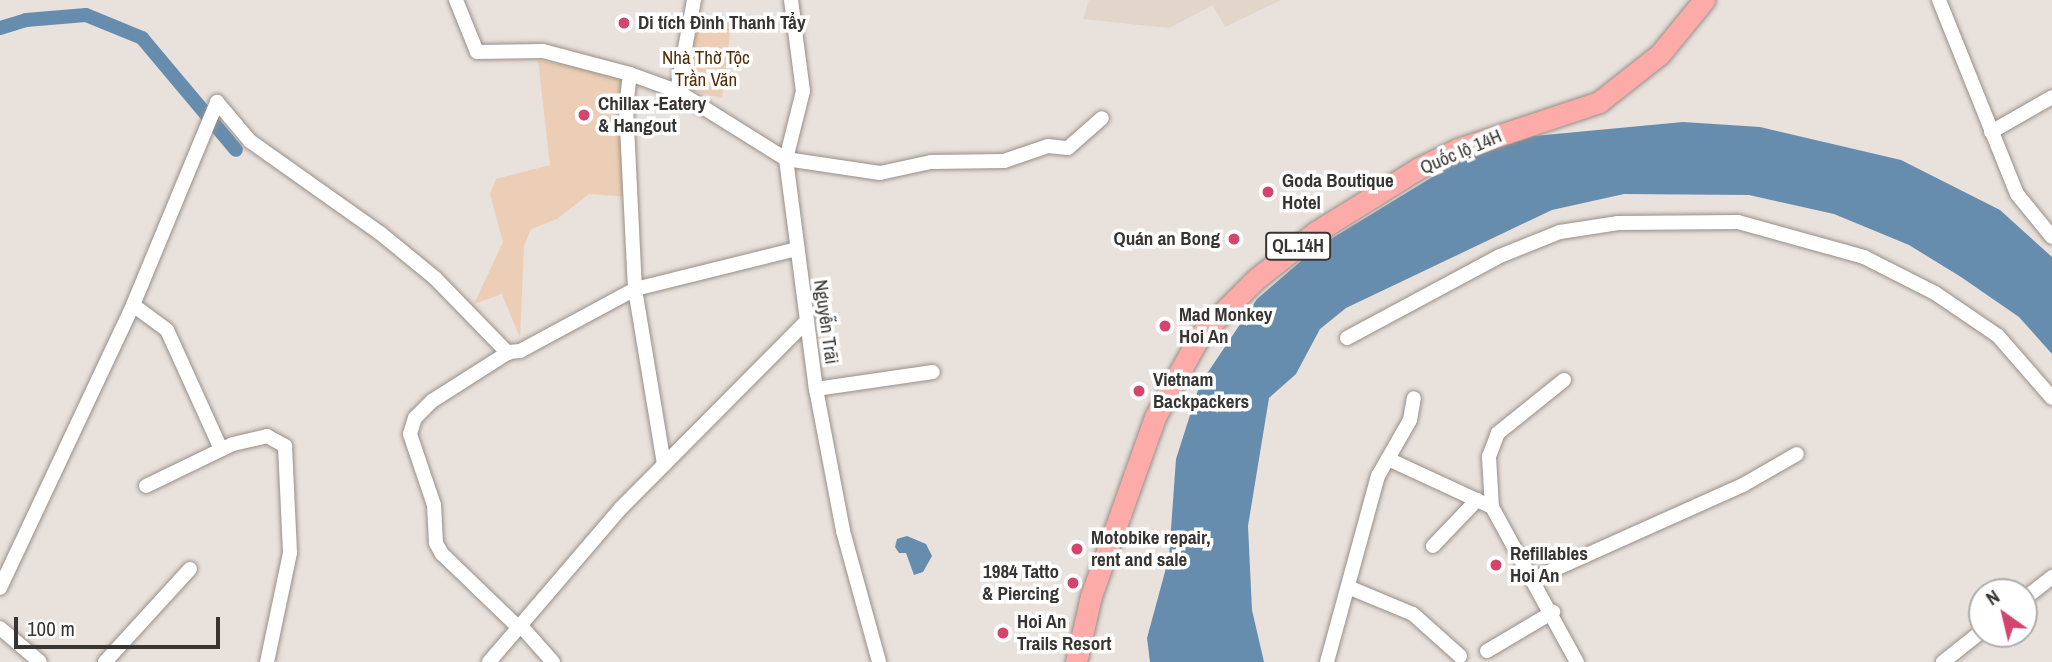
<!DOCTYPE html>
<meta charset="utf-8">
<style>
body{margin:0}
#map{position:relative;width:2052px;height:662px;overflow:hidden;background:#e9e1db;font-family:"Archivo Narrow",sans-serif}
div>[style]{position:absolute}
.built>*{inset:0;background:#e2d5ca}
.green>*{inset:0;background:#ebceb5}
.water>*{inset:0;background:#678dae}
.canal>*{height:14px;margin:-7px;padding:0 7px;transform-origin:7px;border-radius:7px;background:#678dae}
.roads{filter:drop-shadow(0 0 2px #968f89) drop-shadow(0 0 2px #968f89)}
.minor>*{height:14px;margin:-7px;padding:0 7px;transform-origin:7px;border-radius:7px;background:#fff}
.primary>*{height:21px;margin:-10.5px;padding:0 10.5px;transform-origin:10.5px;border-radius:10.5px;background:#fcaba8}
.dots>*{width:19px;height:19px;translate:-50% -50%;box-sizing:border-box;border:4px solid #fff;border-radius:50%}
span{translate:-50% -50%;white-space:nowrap;text-align:center;line-height:1.15;-webkit-text-stroke:7px #fff;paint-order:stroke}
.shield-label span{padding:2px 5px;background:#fff;border:2px solid;border-radius:5px;-webkit-text-stroke-width:0}
.shield-label{font-size:18px;color:#373432;font-weight:700}
.poi-label{font-size:19px;color:#373432;font-weight:700}
.left{translate:0 -50%;text-align:left}
.right{translate:-100% -50%;text-align:right}
.park-label{font-size:19px;color:#542e03}
.street-label{font-size:19px;color:#373432}
.north{position:absolute;left:1968px;top:578px;width:70px;height:70px;box-sizing:border-box;background:#fff;border:2px solid #afaead;border-radius:50%;rotate:326deg;font-size:19px;font-weight:700;line-height:28px;text-align:center;color:#373432}
.north::after{content:'';display:block;margin:auto;width:24px;height:32px;background:#d3456d;clip-path:polygon(50% 0,100% 100%,50% 72%,0 100%)}
.scale{position:absolute;left:14px;top:617px;width:206px;height:32px;box-sizing:border-box;border:4px solid #373432;border-top:0;padding-left:9px;font-size:21px;line-height:24px;white-space:nowrap;color:#373432;-webkit-text-stroke:5px #fff;paint-order:stroke}
</style>
<div id="map">
<div class="built">
<i style="clip-path:polygon(1089px 0,1281px 0,1225px 27px,1213px 5px,1169px 28px,1083px 19px)"></i>
</div>
<div class="green">
<i style="clip-path:polygon(694px 18px,732px 19px,722px 98px,683px 89px)"></i>
<i style="clip-path:polygon(538px 60px,627px 77px,632px 197px,589px 194px,557px 219px,531px 229px,524px 246px,520px 338px,502px 294px,474px 304px,503px 242px,490px 194px,496px 179px,550px 165px)"></i>
</div>
<div class="water">
<i style="clip-path:polygon(1683px 122px,1760px 127px,1901px 160px,2000px 210px,2052px 257px,2052px 354px,2019px 317px,1961px 277px,1909px 245px,1834px 214px,1749px 195px,1624px 194px,1552px 210px,1346px 308px,1320px 329px,1296px 374px,1269px 398px,1248px 526px,1252px 610px,1264px 662px,1150px 662px,1147px 638px,1169px 557px,1176px 459px,1200px 384px,1257px 299px,1316px 248px,1457px 162px,1534px 136px)"></i>
<i style="clip-path:polygon(907px 536px,926px 544px,932px 556px,923px 572px,914px 575px,906px 553px,899px 553px,895px 547px,897px 539px)"></i>
</div>
<div class="canal">
<i style="left:0;top:28px;width:27px;rotate:-17deg"></i>
<i style="left:26px;top:20px;width:60px;rotate:-4.8deg"></i>
<i style="left:86px;top:15px;width:61px;rotate:22.3deg"></i>
<i style="left:142px;top:38px;width:146px;rotate:50deg"></i>
</div>
<div class="roads">
<div class="minor">
<i style="left:456px;top:0;width:56px;rotate:68deg"></i>
<i style="left:477px;top:52px;width:66px;rotate:-0.9deg"></i>
<i style="left:543px;top:51px;width:90px;rotate:14.8deg"></i>
<i style="left:630px;top:74px;width:50px;rotate:19.9deg"></i>
<i style="left:677px;top:91px;width:128px;rotate:32deg"></i>
<i style="left:786px;top:159px;width:232px;rotate:82.6deg"></i>
<i style="left:816px;top:389px;width:145px;rotate:79.2deg"></i>
<i style="left:843px;top:531px;width:136px;rotate:74.6deg"></i>
<i style="left:791px;top:0;width:92px;rotate:82.5deg"></i>
<i style="left:803px;top:91px;width:70px;rotate:104deg"></i>
<i style="left:786px;top:159px;width:95px;rotate:8.5deg"></i>
<i style="left:880px;top:173px;width:52px;rotate:-12.2deg"></i>
<i style="left:931px;top:162px;width:73px;rotate:-0.8deg"></i>
<i style="left:1004px;top:161px;width:46px;rotate:-18.8deg"></i>
<i style="left:1048px;top:146px;width:20px;rotate:6deg"></i>
<i style="left:1068px;top:148px;width:45px;rotate:-41.4deg"></i>
<i style="left:1939px;top:0;width:209px;rotate:68.1deg"></i>
<i style="left:2017px;top:194px;width:55px;rotate:50.9deg"></i>
<i style="left:630px;top:74px;width:32px;rotate:97deg"></i>
<i style="left:626px;top:106px;width:183px;rotate:87.2deg"></i>
<i style="left:635px;top:289px;width:178px;rotate:80.6deg"></i>
<i style="left:677px;top:91px;width:93px;rotate:-79.4deg"></i>
<i style="left:1991px;top:132px;width:70px;rotate:-29.8deg"></i>
<i style="left:133px;top:305px;width:42px;rotate:36.3deg"></i>
<i style="left:167px;top:330px;width:131px;rotate:65.6deg"></i>
<i style="left:1347px;top:338px;width:174px;rotate:-28.2deg"></i>
<i style="left:1500px;top:256px;width:65px;rotate:-21.8deg"></i>
<i style="left:1560px;top:232px;width:59px;rotate:-8.8deg"></i>
<i style="left:1618px;top:223px;width:120px;rotate:-0.5deg"></i>
<i style="left:1738px;top:222px;width:131px;rotate:15.5deg"></i>
<i style="left:1864px;top:257px;width:80px;rotate:26.9deg"></i>
<i style="left:1935px;top:293px;width:76px;rotate:34.3deg"></i>
<i style="left:1998px;top:336px;width:82px;rotate:48.9deg"></i>
<i style="left:1564px;top:380px;width:85px;rotate:141.2deg"></i>
<i style="left:1498px;top:433px;width:26px;rotate:111deg"></i>
<i style="left:1489px;top:457px;width:50px;rotate:86.6deg"></i>
<i style="left:1492px;top:507px;width:177px;rotate:61.3deg"></i>
<i style="left:816px;top:389px;width:118px;rotate:-8.3deg"></i>
<i style="left:1388px;top:459px;width:115px;rotate:24.8deg"></i>
<i style="left:146px;top:486px;width:97px;rotate:-25.8deg"></i>
<i style="left:233px;top:444px;width:35px;rotate:-13deg"></i>
<i style="left:267px;top:436px;width:21px;rotate:29deg"></i>
<i style="left:285px;top:446px;width:107px;rotate:87.3deg"></i>
<i style="left:290px;top:553px;width:111px;rotate:101.9deg"></i>
<i style="left:1433px;top:546px;width:64px;rotate:-46.3deg"></i>
<i style="left:1533px;top:579px;width:230px;rotate:-24.1deg"></i>
<i style="left:1743px;top:485px;width:62px;rotate:-29.9deg"></i>
<i style="left:1348px;top:587px;width:70px;rotate:22.6deg"></i>
<i style="left:1413px;top:614px;width:63px;rotate:41.8deg"></i>
<i style="left:0;top:588px;width:313px;rotate:-64.8deg"></i>
<i style="left:133px;top:305px;width:220px;rotate:-67.5deg"></i>
<i style="left:217px;top:102px;width:51px;rotate:49.8deg"></i>
<i style="left:250px;top:141px;width:159px;rotate:35.3deg"></i>
<i style="left:380px;top:233px;width:71px;rotate:39.3deg"></i>
<i style="left:435px;top:278px;width:105px;rotate:45.8deg"></i>
<i style="left:2024px;top:599px;width:36px;rotate:-38deg"></i>
<i style="left:521px;top:626px;width:48px;rotate:48.4deg"></i>
<i style="left:0;top:628px;width:52px;rotate:40.4deg"></i>
<i style="left:519px;top:628px;width:107px;rotate:-136.1deg"></i>
<i style="left:442px;top:554px;width:13px;rotate:-119deg"></i>
<i style="left:436px;top:543px;width:38px;rotate:-93deg"></i>
<i style="left:434px;top:505px;width:75px;rotate:-108.7deg"></i>
<i style="left:410px;top:434px;width:17px;rotate:-73deg"></i>
<i style="left:415px;top:418px;width:24px;rotate:-45deg"></i>
<i style="left:432px;top:401px;width:91px;rotate:-32.5deg"></i>
<i style="left:509px;top:352px;width:11px;rotate:-5deg"></i>
<i style="left:520px;top:351px;width:131px;rotate:-28.3deg"></i>
<i style="left:635px;top:289px;width:167px;rotate:-13.9deg"></i>
<i style="left:1487px;top:651px;width:77px;rotate:-30.6deg"></i>
<i style="left:105px;top:662px;width:126px;rotate:-47.6deg"></i>
<i style="left:489px;top:662px;width:203px;rotate:-49.4deg"></i>
<i style="left:621px;top:508px;width:260px;rotate:-45.2deg"></i>
<i style="left:1327px;top:662px;width:193px;rotate:-74.7deg"></i>
<i style="left:1378px;top:476px;width:64px;rotate:-60.3deg"></i>
<i style="left:1410px;top:420px;width:22px;rotate:-80deg"></i>
<i style="left:1943px;top:662px;width:50px;rotate:-38.5deg"></i>
</div>
<div class="primary">
<i style="left:1076px;top:662px;width:68px;rotate:-77.2deg"></i>
<i style="left:1091px;top:596px;width:190px;rotate:-70.3deg"></i>
<i style="left:1155px;top:417px;width:94px;rotate:-61.2deg"></i>
<i style="left:1200px;top:335px;width:79px;rotate:-45deg"></i>
<i style="left:1256px;top:279px;width:76px;rotate:-38.1deg"></i>
<i style="left:1316px;top:232px;width:121px;rotate:-31.9deg"></i>
<i style="left:1419px;top:168px;width:43px;rotate:-26deg"></i>
<i style="left:1458px;top:149px;width:149px;rotate:-18.4deg"></i>
<i style="left:1599px;top:102px;width:78px;rotate:-38.2deg"></i>
<i style="left:1660px;top:54px;width:70px;rotate:-50.8deg"></i>
</div>
</div>
<div class="dots">
<i style="left:624px;top:23px;background:#d3456d"></i>
<i style="left:584px;top:115px;background:#d3456d"></i>
<i style="left:1268px;top:192px;background:#d3456d"></i>
<i style="left:1234px;top:239px;background:#d3456d"></i>
<i style="left:1165px;top:326px;background:#d3456d"></i>
<i style="left:1139px;top:391px;background:#d3456d"></i>
<i style="left:1077px;top:549px;background:#d3456d"></i>
<i style="left:1496px;top:565px;background:#d3456d"></i>
<i style="left:1073px;top:583px;background:#d3456d"></i>
<i style="left:1003px;top:633px;background:#d3456d"></i>
</div>
<div class="shield-label">
<span style="left:1298px;top:246px">QL.14H</span>
</div>
<div class="poi-label">
<span class="left" style="left:638px;top:23px">Di tích Đình Thanh Tẩy</span>
<span class="left" style="left:598px;top:115px">Chillax -Eatery<br>&amp; Hangout</span>
<span class="left" style="left:1282px;top:192px">Goda Boutique<br>Hotel</span>
<span class="right" style="left:1220px;top:239px">Quán an Bong</span>
<span class="left" style="left:1179px;top:326px">Mad Monkey<br>Hoi An</span>
<span class="left" style="left:1153px;top:391px">Vietnam<br>Backpackers</span>
<span class="left" style="left:1091px;top:549px">Motobike repair,<br>rent and sale</span>
<span class="left" style="left:1510px;top:565px">Refillables<br>Hoi An</span>
<span class="right" style="left:1059px;top:583px">1984 Tatto<br>&amp; Piercing</span>
<span class="left" style="left:1017px;top:633px">Hoi An<br>Trails Resort</span>
</div>
<div class="park-label">
<span style="left:706px;top:69px">Nhà Thờ Tộc<br>Trần Văn</span>
</div>
<div class="street-label">
<span style="left:1461px;top:152px;rotate:-23deg">Quốc lộ 14H</span>
<span style="left:826px;top:322px;rotate:82deg">Nguyễn Trãi</span>
</div>
<div class="north">N</div>
<div class="scale">100 m</div>
</div>
